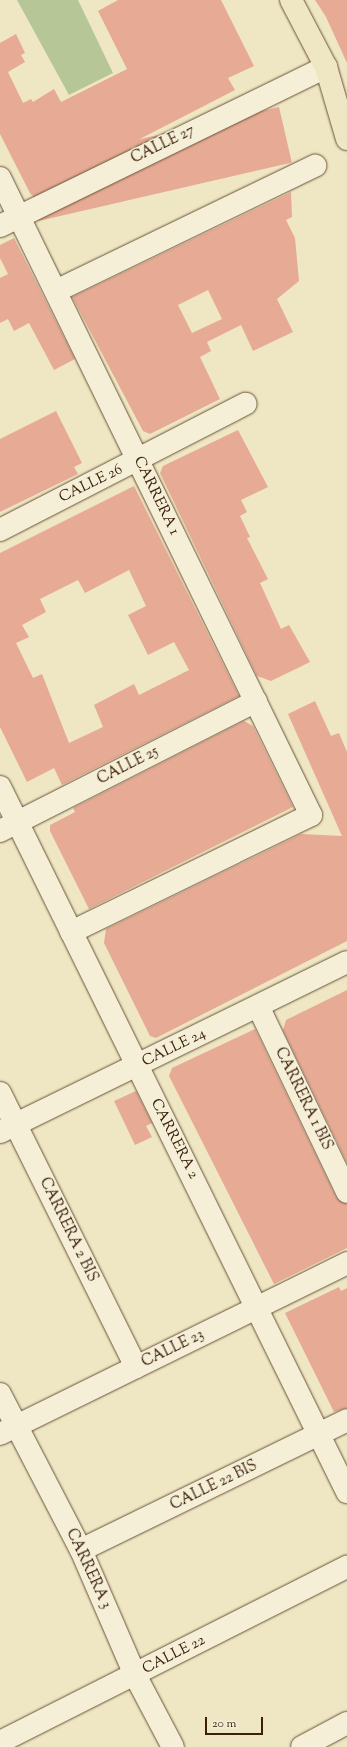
<!DOCTYPE html>
<style>
body{margin:0}
#map{position:relative;width:347px;height:1747px;overflow:hidden;background:#efe6c3;font-family:"Sorts Mill Goudy",serif}
div>[style]{position:absolute}
.green>*{inset:0;background:#b6c696}
.building>*{inset:0;background:#e6aa95;transform-origin:0 0}
.roads{filter:drop-shadow(0 0 1px #695239) drop-shadow(0 0 1px #695239)}
.minor>*{height:22px;margin:-11px;padding:0 11px;transform-origin:11px;border-radius:11px;background:#f5efd8}
.major>*{height:22px;margin:-11px;padding:0 11px;transform-origin:11px;border-radius:11px;background:#efe6c3}
span{translate:-50% -50%;white-space:nowrap;text-align:center;line-height:1.15;-webkit-text-stroke:3px #f5efd8;paint-order:stroke}
.street-label{font-size:15px;color:#3c200b}
.scale{position:absolute;left:205px;top:1717px;width:58px;height:18px;box-sizing:border-box;border:2px solid #3c200b;border-top:0;padding-left:5px;font-size:12px;line-height:14px;white-space:nowrap;color:#3c200b;-webkit-text-stroke:3px #f5efd8;paint-order:stroke}
</style>
<div id="map">
<div class="green">
<i style="clip-path:polygon(17px 0,78px 0,113px 73px,69px 95px)"></i>
</div>
<div class="building">
<i style="clip-path:polygon(118px 0,221px 0,254px 66px,228px 78px,235px 90px,31px 195px,0 134px,0 43px,16px 34px,25px 53px,21px 55px,25px 62px,8px 72px,23px 103px,31px 99px,33px 102px,54px 89px,61px 102px,127px 69px,98px 11px)"></i>
<i style="clip-path:polygon(315px 0,347px 0,347px 63px,326px 17px)"></i>
<i style="left:279px;top:107px;width:57px;height:260px;rotate:77deg"></i>
<i style="clip-path:polygon(evenodd,291px 192px,292px 217px,286px 220px,295px 238px,299px 281px,277px 299px,293px 332px,253px 351px,241px 325px,207px 342px,211px 351px,200px 357px,220px 399px,150px 434px,143px 431px,72px 297px,291px 192px,208px 290px,222px 319px,192px 333px,178px 305px,208px 290px)"></i>
<i style="clip-path:polygon(14px 238px,75px 359px,54px 370px,29px 323px,14px 331px,8px 319px,0 323px,0 278px,8px 274px,0 258px,0 245px)"></i>
<i style="clip-path:polygon(56px 411px,82px 463px,74px 467px,78px 474px,0 512px,0 439px)"></i>
<i style="clip-path:polygon(238px 430px,268px 487px,241px 500px,247px 512px,240px 516px,250px 537px,247px 538px,268px 579px,260px 583px,281px 629px,289px 625px,310px 662px,271px 681px,257px 676px,160px 473px,163px 466px)"></i>
<i style="clip-path:polygon(evenodd,134px 486px,239px 696px,62px 785px,54px 768px,27px 782px,0 727px,0 553px,134px 486px,129px 570px,146px 606px,128px 615px,148px 655px,174px 642px,189px 670px,139px 695px,134px 684px,94px 705px,103px 727px,69px 743px,42px 674px,33px 678px,16px 643px,29px 637px,22px 625px,46px 612px,40px 599px,78px 580px,85px 593px,129px 570px)"></i>
<i style="clip-path:polygon(315px 701px,331px 736px,339px 733px,347px 752px,347px 941px,156px 1038px,150px 1036px,104px 943px,106px 929px,301px 834px,342px 836px,288px 714px)"></i>
<i style="clip-path:polygon(244px 721px,253px 726px,293px 807px,89px 909px,50px 831px,50px 825px,75px 812px,73px 808px)"></i>
<i style="clip-path:polygon(347px 990px,347px 1163px,283px 1030px,286px 1020px)"></i>
<i style="clip-path:polygon(255px 1029px,336px 1197px,347px 1204px,347px 1248px,274px 1284px,169px 1076px,172px 1068px)"></i>
<i style="clip-path:polygon(136px 1091px,152px 1123px,146px 1126px,152px 1137px,135px 1145px,114px 1101px)"></i>
<i style="clip-path:polygon(339px 1287px,341px 1291px,347px 1288px,347px 1408px,334px 1412px,285px 1313px)"></i>
</div>
<div class="roads">
<div class="minor">
<i style="left:0;top:178px;width:709px;rotate:63.98deg"></i>
<i style="left:311px;top:815px;width:267px;rotate:154deg"></i>
<i style="left:0;top:226px;width:363px;rotate:-26deg"></i>
<i style="left:56px;top:291px;width:288px;rotate:-25.8deg"></i>
<i style="left:0;top:530px;width:276px;rotate:-27.2deg"></i>
<i style="left:0;top:787px;width:786px;rotate:63.79deg"></i>
<i style="left:0;top:831px;width:287px;rotate:-26.9deg"></i>
<i style="left:258px;top:1006px;width:206px;rotate:64.4deg"></i>
<i style="left:0;top:1093px;width:306px;rotate:63.6deg"></i>
<i style="left:0;top:1132px;width:386px;rotate:-26.1deg"></i>
<i style="left:0;top:1394px;width:176px;rotate:62.6deg"></i>
<i style="left:81px;top:1550px;width:136px;rotate:66.6deg"></i>
<i style="left:135px;top:1675px;width:81px;rotate:62.2deg"></i>
<i style="left:0;top:1434px;width:387px;rotate:-26.2deg"></i>
<i style="left:81px;top:1550px;width:296px;rotate:-26deg"></i>
<i style="left:0;top:1742px;width:389px;rotate:-26.8deg"></i>
<i style="left:302px;top:1747px;width:51px;rotate:-28.1deg"></i>
</div>
<div class="major">
<i style="left:291px;top:0;width:76px;rotate:62.4deg"></i>
<i style="left:326px;top:67px;width:75px;rotate:73.7deg"></i>
</div>
</div>
<div class="street-label">
<span style="left:163px;top:145px;rotate:-26deg">CALLE 27</span>
<span style="left:91px;top:484px;rotate:-26deg">CALLE 26</span>
<span style="left:156px;top:496px;rotate:64deg">CARRERA 1</span>
<span style="left:128px;top:766px;rotate:-27deg">CALLE 25</span>
<span style="left:174px;top:1048px;rotate:-26deg">CALLE 24</span>
<span style="left:303px;top:1099px;rotate:64deg">CARRERA 1 BIS</span>
<span style="left:174px;top:1139px;rotate:63deg">CARRERA 2</span>
<span style="left:68px;top:1230px;rotate:64deg">CARRERA 2 BIS</span>
<span style="left:173px;top:1349px;rotate:-26deg">CALLE 23</span>
<span style="left:214px;top:1486px;rotate:-26deg">CALLE 22 BIS</span>
<span style="left:88px;top:1569px;rotate:65deg">CARRERA 3</span>
<span style="left:174px;top:1655px;rotate:-27deg">CALLE 22</span>
</div>
<div class="scale">20 m</div>
</div>
